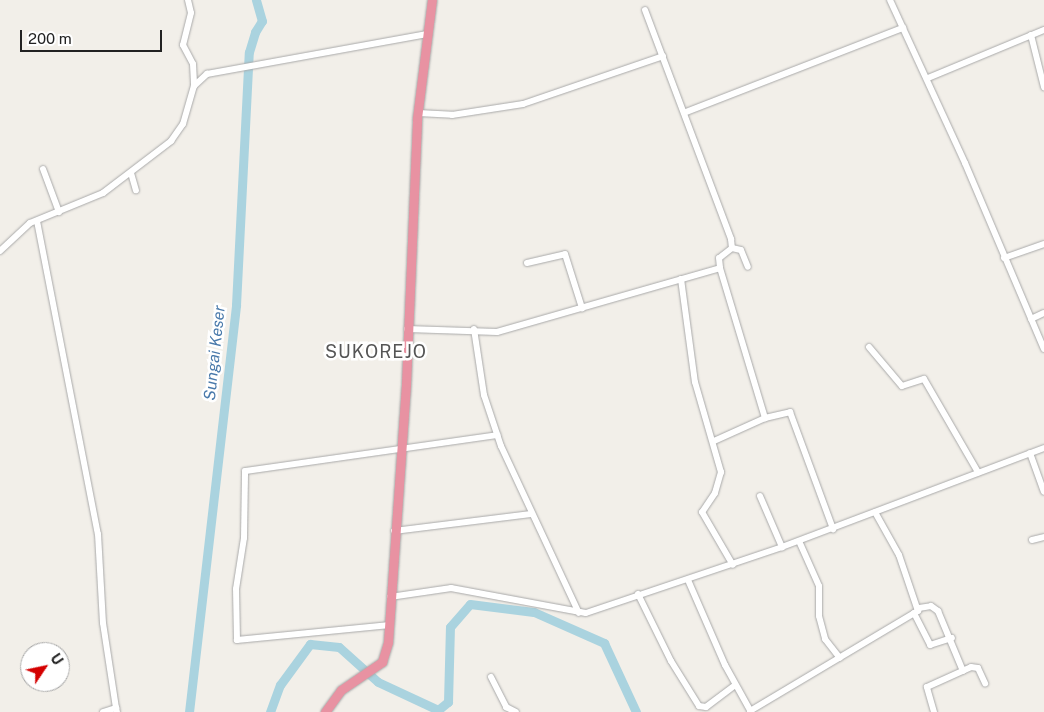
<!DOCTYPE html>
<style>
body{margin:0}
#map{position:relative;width:1044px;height:712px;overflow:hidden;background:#f2efe9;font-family:"Public Sans",sans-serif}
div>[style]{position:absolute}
.river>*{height:9px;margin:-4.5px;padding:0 4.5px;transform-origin:4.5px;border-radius:4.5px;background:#aad3df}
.roads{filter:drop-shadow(0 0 1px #a9a9a9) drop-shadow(0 0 1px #a9a9a9)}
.minor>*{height:6px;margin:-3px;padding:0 3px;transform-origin:3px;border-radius:3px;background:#fff}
.highway>*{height:9px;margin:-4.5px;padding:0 4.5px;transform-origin:4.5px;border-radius:4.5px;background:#e892a2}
span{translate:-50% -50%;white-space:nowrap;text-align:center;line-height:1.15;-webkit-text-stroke:5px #fff;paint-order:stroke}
.water-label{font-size:16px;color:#4a7aab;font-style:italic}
.quarter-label{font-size:18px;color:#555;letter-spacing:1px}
.north{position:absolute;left:20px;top:642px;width:50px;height:50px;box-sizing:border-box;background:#fff;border:1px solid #a7a7a7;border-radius:50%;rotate:56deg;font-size:14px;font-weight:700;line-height:20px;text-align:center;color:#222}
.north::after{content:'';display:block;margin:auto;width:18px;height:22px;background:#d40000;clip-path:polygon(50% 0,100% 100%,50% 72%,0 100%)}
.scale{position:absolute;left:20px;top:30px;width:142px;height:22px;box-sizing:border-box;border:2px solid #222;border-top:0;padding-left:6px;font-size:15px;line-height:18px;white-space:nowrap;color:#222;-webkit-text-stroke:4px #fff;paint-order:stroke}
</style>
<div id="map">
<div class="river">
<i style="left:189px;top:712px;width:410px;rotate:-83.4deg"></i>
<i style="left:236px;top:305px;width:253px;rotate:-87.1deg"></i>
<i style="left:249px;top:52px;width:21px;rotate:-73deg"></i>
<i style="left:255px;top:32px;width:13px;rotate:-58deg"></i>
<i style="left:262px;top:21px;width:22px;rotate:-106deg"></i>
<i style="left:270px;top:712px;width:29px;rotate:-70deg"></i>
<i style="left:280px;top:685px;width:51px;rotate:-53.8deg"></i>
<i style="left:310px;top:644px;width:29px;rotate:6deg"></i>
<i style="left:339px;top:647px;width:52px;rotate:41.9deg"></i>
<i style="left:378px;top:682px;width:66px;rotate:25deg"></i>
<i style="left:438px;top:710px;width:13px;rotate:-39deg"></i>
<i style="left:448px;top:702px;width:75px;rotate:-88.5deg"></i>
<i style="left:450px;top:627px;width:30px;rotate:-49deg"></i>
<i style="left:470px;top:604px;width:64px;rotate:7.1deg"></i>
<i style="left:534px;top:612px;width:77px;rotate:23.9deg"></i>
<i style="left:604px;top:643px;width:76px;rotate:65.1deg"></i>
</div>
<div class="roads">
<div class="minor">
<i style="left:188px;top:0;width:13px;rotate:77deg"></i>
<i style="left:191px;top:13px;width:33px;rotate:104deg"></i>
<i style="left:183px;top:45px;width:21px;rotate:62deg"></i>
<i style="left:193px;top:64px;width:22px;rotate:87deg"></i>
<i style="left:890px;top:0;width:179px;rotate:65.3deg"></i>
<i style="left:965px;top:163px;width:202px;rotate:67deg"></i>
<i style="left:645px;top:10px;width:245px;rotate:69.4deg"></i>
<i style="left:731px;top:239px;width:9px;rotate:84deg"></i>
<i style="left:732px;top:248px;width:16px;rotate:142deg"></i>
<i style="left:719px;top:258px;width:10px;rotate:84deg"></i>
<i style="left:1031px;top:35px;width:54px;rotate:76deg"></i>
<i style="left:928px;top:78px;width:126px;rotate:-22.5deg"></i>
<i style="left:686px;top:112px;width:233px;rotate:-21.2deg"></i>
<i style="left:418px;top:113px;width:34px;rotate:3deg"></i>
<i style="left:452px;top:115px;width:72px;rotate:-8.8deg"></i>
<i style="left:523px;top:104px;width:148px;rotate:-18.9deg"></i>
<i style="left:43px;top:169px;width:46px;rotate:69.6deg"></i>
<i style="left:131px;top:173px;width:18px;rotate:74deg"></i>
<i style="left:37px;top:221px;width:319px;rotate:79deg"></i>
<i style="left:98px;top:534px;width:89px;rotate:86.8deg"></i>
<i style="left:103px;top:623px;width:86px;rotate:81.3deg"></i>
<i style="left:732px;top:248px;width:9px;rotate:13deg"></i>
<i style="left:741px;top:250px;width:18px;rotate:68deg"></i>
<i style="left:0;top:251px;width:41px;rotate:-43deg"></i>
<i style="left:30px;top:223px;width:79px;rotate:-22.3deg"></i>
<i style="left:103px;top:193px;width:86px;rotate:-37.4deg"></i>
<i style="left:171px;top:141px;width:21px;rotate:-55deg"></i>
<i style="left:183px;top:124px;width:40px;rotate:-74deg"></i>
<i style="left:194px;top:86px;width:18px;rotate:-43deg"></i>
<i style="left:207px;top:74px;width:225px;rotate:-10.3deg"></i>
<i style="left:1004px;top:258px;width:42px;rotate:-19.3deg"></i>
<i style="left:527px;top:263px;width:39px;rotate:-13deg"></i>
<i style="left:565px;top:254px;width:57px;rotate:72.5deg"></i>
<i style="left:681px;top:279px;width:104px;rotate:82.3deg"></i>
<i style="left:695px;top:382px;width:94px;rotate:73.9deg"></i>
<i style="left:721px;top:472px;width:22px;rotate:106deg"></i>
<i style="left:715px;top:493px;width:23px;rotate:124deg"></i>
<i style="left:702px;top:512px;width:61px;rotate:59.7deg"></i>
<i style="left:1031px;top:319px;width:14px;rotate:-25deg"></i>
<i style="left:407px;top:329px;width:90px;rotate:1.9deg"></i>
<i style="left:497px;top:332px;width:232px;rotate:-16deg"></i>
<i style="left:720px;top:268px;width:157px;rotate:73.3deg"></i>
<i style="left:474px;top:329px;width:67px;rotate:81.4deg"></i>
<i style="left:484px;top:395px;width:54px;rotate:71.6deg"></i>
<i style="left:501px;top:446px;width:184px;rotate:65deg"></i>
<i style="left:869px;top:347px;width:51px;rotate:49.8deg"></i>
<i style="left:902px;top:386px;width:23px;rotate:-18deg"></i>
<i style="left:924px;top:379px;width:108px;rotate:59.9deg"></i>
<i style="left:714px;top:441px;width:56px;rotate:-24.3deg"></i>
<i style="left:765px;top:418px;width:26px;rotate:-13deg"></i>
<i style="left:790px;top:412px;width:125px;rotate:69.8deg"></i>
<i style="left:1030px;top:453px;width:41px;rotate:70.3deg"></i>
<i style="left:760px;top:496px;width:56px;rotate:66.7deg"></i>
<i style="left:394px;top:531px;width:138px;rotate:-7.1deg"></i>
<i style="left:1032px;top:540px;width:12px;rotate:-14deg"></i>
<i style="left:799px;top:541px;width:49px;rotate:66deg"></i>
<i style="left:819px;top:586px;width:30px;rotate:90deg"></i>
<i style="left:819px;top:616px;width:24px;rotate:75deg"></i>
<i style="left:825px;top:639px;width:24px;rotate:52deg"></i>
<i style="left:688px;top:580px;width:93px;rotate:66.5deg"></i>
<i style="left:725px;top:665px;width:54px;rotate:61deg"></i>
<i style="left:638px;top:594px;width:75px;rotate:63.8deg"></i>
<i style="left:671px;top:661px;width:53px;rotate:58.1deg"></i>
<i style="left:699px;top:706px;width:7px;rotate:8deg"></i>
<i style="left:706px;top:707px;width:36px;rotate:-37deg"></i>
<i style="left:390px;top:597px;width:62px;rotate:-8.4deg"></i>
<i style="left:451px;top:588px;width:137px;rotate:10.5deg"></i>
<i style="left:586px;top:613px;width:207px;rotate:-18.6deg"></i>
<i style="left:782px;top:547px;width:280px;rotate:-20.7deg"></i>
<i style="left:919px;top:608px;width:12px;rotate:-9deg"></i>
<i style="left:931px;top:606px;width:9px;rotate:36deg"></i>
<i style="left:938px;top:611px;width:65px;rotate:67.4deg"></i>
<i style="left:914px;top:613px;width:36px;rotate:63deg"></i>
<i style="left:930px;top:645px;width:23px;rotate:-18deg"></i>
<i style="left:390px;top:625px;width:154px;rotate:174.4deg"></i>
<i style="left:237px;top:640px;width:51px;rotate:-91.1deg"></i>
<i style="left:236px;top:589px;width:52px;rotate:-81.1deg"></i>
<i style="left:244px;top:538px;width:67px;rotate:-89.1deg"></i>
<i style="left:245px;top:471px;width:255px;rotate:-8.1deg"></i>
<i style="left:491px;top:677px;width:34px;rotate:63deg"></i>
<i style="left:506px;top:707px;width:11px;rotate:27deg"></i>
<i style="left:750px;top:711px;width:196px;rotate:-30.8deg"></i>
<i style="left:918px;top:611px;width:59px;rotate:-108.7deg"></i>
<i style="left:899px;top:555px;width:49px;rotate:-119.2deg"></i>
<i style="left:103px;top:712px;width:14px;rotate:-17deg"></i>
<i style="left:116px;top:708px;width:4px;rotate:76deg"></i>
<i style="left:934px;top:712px;width:26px;rotate:-106deg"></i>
<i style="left:927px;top:687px;width:48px;rotate:-24.4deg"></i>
<i style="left:971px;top:667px;width:7px;rotate:8deg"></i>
<i style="left:978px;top:668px;width:17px;rotate:65deg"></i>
</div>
<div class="highway">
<i style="left:325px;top:712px;width:27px;rotate:-54deg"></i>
<i style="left:341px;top:690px;width:50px;rotate:-34.3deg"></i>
<i style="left:382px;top:662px;width:21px;rotate:-73deg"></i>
<i style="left:388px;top:642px;width:259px;rotate:-86deg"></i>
<i style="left:406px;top:384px;width:266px;rotate:-87.6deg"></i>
<i style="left:417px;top:118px;width:119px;rotate:-82.8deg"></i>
</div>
</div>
<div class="water-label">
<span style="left:215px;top:353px;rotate:-84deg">Sungai Keser</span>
</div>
<div class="quarter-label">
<span style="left:376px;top:352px">SUKOREJO</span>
</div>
<div class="north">U</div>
<div class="scale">200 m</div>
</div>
